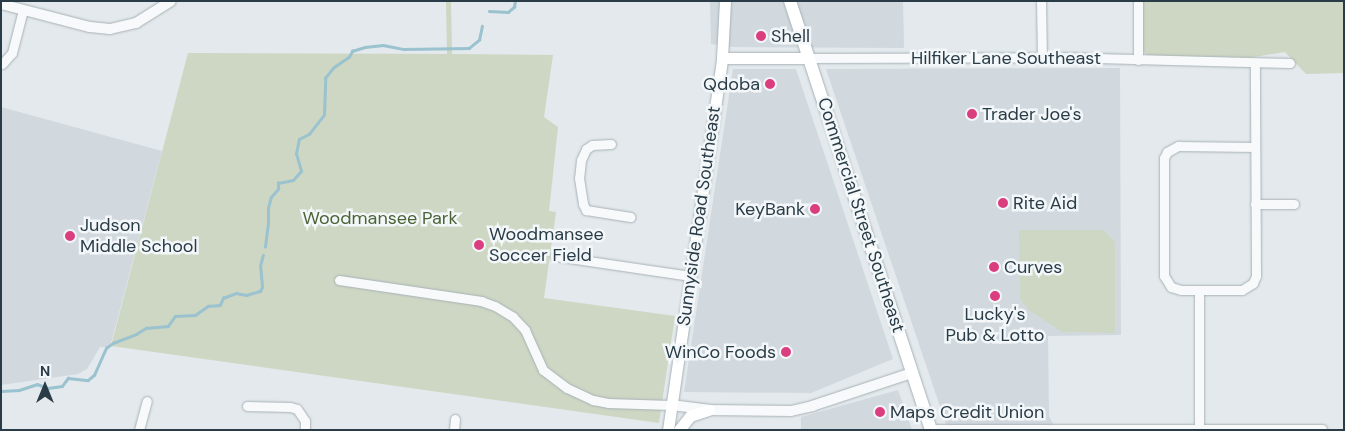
<!DOCTYPE html>
<style>
body{margin:0}
#map{position:relative;width:1345px;height:431px;overflow:hidden;background:#e3e9ec;font-family:"DM Sans",sans-serif}
div>[style]{position:absolute}
.built>*{inset:0;background:#d1d9df}
.green>*{inset:0;background:#ced7c3}
.stream>*{height:2.5px;margin:-1.25px;padding:0 1.25px;transform-origin:1.25px;border-radius:1.25px;background:#9bc2cf}
.roads{filter:drop-shadow(0 0 1px #a7b2b7) drop-shadow(0 0 1px #a7b2b7)}
.minor>*{height:9px;margin:-4.5px;padding:0 4.5px;transform-origin:4.5px;border-radius:4.5px;background:#f7f9fa}
.tertiary>*{height:10px;margin:-5px;padding:0 5px;transform-origin:5px;border-radius:5px;background:#f7f9fa}
.secondary>*{height:11px;margin:-5.5px;padding:0 5.5px;transform-origin:5.5px;border-radius:5.5px;background:#fff}
.primary>*{height:12px;margin:-6px;padding:0 6px;transform-origin:6px;border-radius:6px;background:#fff}
.dots>*{width:14px;height:14px;translate:-50% -50%;box-sizing:border-box;border:2px solid #f3f7f9;border-radius:50%}
span{translate:-50% -50%;white-space:nowrap;text-align:center;line-height:1.15;-webkit-text-stroke:5px #f3f7f9;paint-order:stroke}
.poi-label{font-size:18px;color:#293c47}
.left{translate:0 -50%;text-align:left}
.right{translate:-100% -50%;text-align:right}
.street-label{font-size:18px;color:#293c47}
.park-label{font-size:18px;color:#4a6435}
.frame{position:absolute;inset:0;border:2px solid #293c47;pointer-events:none}
.north{position:absolute;left:20px;top:361px;width:50px;height:50px;-webkit-text-stroke:4px #f3f7f9;paint-order:stroke;rotate:0deg;font-size:14px;font-weight:700;line-height:20px;text-align:center;color:#293c47}
.north::after{content:'';display:block;margin:auto;width:18px;height:22px;background:#293c47;clip-path:polygon(50% 0,100% 100%,50% 72%,0 100%)}
</style>
<div id="map">
<div class="built">
<i style="clip-path:polygon(710px 1px,903px 1px,904px 48px,734px 47px,711px 44px)"></i>
<i style="clip-path:polygon(1120px 68px,1121px 335px,1048px 336px,1049px 416px,1056px 430px,948px 430px,826px 69px)"></i>
<i style="clip-path:polygon(733px 69px,796px 69px,893px 359px,811px 393px,684px 392px)"></i>
<i style="clip-path:polygon(1px 107px,162px 151px,110px 347px,100px 347px,87px 369px,78px 374px,1px 385px)"></i>
<i style="clip-path:polygon(898px 390px,912px 430px,801px 430px,801px 417px)"></i>
</div>
<div class="green">
<i style="clip-path:polygon(446px 1px,451px 1px,452px 54px,553px 55px,544px 117px,558px 127px,549px 211px,556px 212px,544px 298px,675px 316px,659px 423px,111px 346px,188px 53px,447px 54px)"></i>
<i style="clip-path:polygon(1143px 1px,1344px 1px,1344px 73px,1306px 74px,1285px 52px,1248px 58px,1149px 57px,1143px 51px)"></i>
<i style="clip-path:polygon(1019px 230px,1104px 230px,1115px 242px,1115px 333px,1062px 332px,1030px 311px,1020px 299px)"></i>
</div>
<div class="stream">
<i style="left:489px;top:11px;width:19px;rotate:3deg"></i>
<i style="left:508px;top:12px;width:8px;rotate:-40deg"></i>
<i style="left:514px;top:7px;width:6px;rotate:-81deg"></i>
<i style="left:265px;top:247px;width:23px;rotate:-83deg"></i>
<i style="left:268px;top:224px;width:16px;rotate:-90deg"></i>
<i style="left:268px;top:208px;width:11px;rotate:-75deg"></i>
<i style="left:271px;top:197px;width:11px;rotate:-49deg"></i>
<i style="left:278px;top:189px;width:6px;rotate:-90deg"></i>
<i style="left:278px;top:183px;width:15px;rotate:-11deg"></i>
<i style="left:293px;top:180px;width:12px;rotate:-48deg"></i>
<i style="left:301px;top:171px;width:18px;rotate:-106deg"></i>
<i style="left:296px;top:154px;width:15px;rotate:-79deg"></i>
<i style="left:299px;top:139px;width:11px;rotate:-27deg"></i>
<i style="left:309px;top:134px;width:24px;rotate:-52deg"></i>
<i style="left:324px;top:115px;width:37px;rotate:-88deg"></i>
<i style="left:325px;top:78px;width:14px;rotate:-51deg"></i>
<i style="left:334px;top:67px;width:18px;rotate:-34deg"></i>
<i style="left:349px;top:57px;width:7px;rotate:-63deg"></i>
<i style="left:352px;top:51px;width:14px;rotate:-17deg"></i>
<i style="left:365px;top:47px;width:18px;rotate:-6deg"></i>
<i style="left:383px;top:45px;width:21px;rotate:11deg"></i>
<i style="left:404px;top:49px;width:65px;rotate:-0.9deg"></i>
<i style="left:469px;top:48px;width:13px;rotate:-39deg"></i>
<i style="left:479px;top:40px;width:14px;rotate:-78deg"></i>
<i style="left:1px;top:391px;width:18px;rotate:-3deg"></i>
<i style="left:19px;top:390px;width:19px;rotate:-18deg"></i>
<i style="left:37px;top:384px;width:12px;rotate:20deg"></i>
<i style="left:48px;top:388px;width:14px;rotate:-8deg"></i>
<i style="left:62px;top:386px;width:10px;rotate:-53deg"></i>
<i style="left:68px;top:378px;width:20px;rotate:6deg"></i>
<i style="left:88px;top:380px;width:8px;rotate:-40deg"></i>
<i style="left:94px;top:375px;width:30px;rotate:-66deg"></i>
<i style="left:106px;top:348px;width:9px;rotate:-36deg"></i>
<i style="left:113px;top:343px;width:25px;rotate:-21deg"></i>
<i style="left:136px;top:334px;width:12px;rotate:-31deg"></i>
<i style="left:146px;top:328px;width:22px;rotate:-5deg"></i>
<i style="left:168px;top:326px;width:12px;rotate:-55deg"></i>
<i style="left:175px;top:316px;width:20px;rotate:-3deg"></i>
<i style="left:195px;top:315px;width:16px;rotate:-35deg"></i>
<i style="left:208px;top:306px;width:12px;rotate:-5deg"></i>
<i style="left:220px;top:305px;width:8px;rotate:-67deg"></i>
<i style="left:223px;top:298px;width:14px;rotate:-21deg"></i>
<i style="left:236px;top:293px;width:10px;rotate:11deg"></i>
<i style="left:246px;top:295px;width:15px;rotate:-16deg"></i>
<i style="left:260px;top:291px;width:4px;rotate:-63deg"></i>
<i style="left:262px;top:287px;width:21px;rotate:-95deg"></i>
<i style="left:260px;top:266px;width:11px;rotate:-75deg"></i>
</div>
<div class="roads">
<div class="minor">
<i style="left:1041px;top:1px;width:56px;rotate:89deg"></i>
<i style="left:1138px;top:1px;width:59px;rotate:90deg"></i>
<i style="left:809px;top:58px;width:249px;rotate:-0.2deg"></i>
<i style="left:1058px;top:57px;width:232px;rotate:1.5deg"></i>
<i style="left:2px;top:64px;width:15px;rotate:-48deg"></i>
<i style="left:12px;top:53px;width:44px;rotate:-75.7deg"></i>
<i style="left:611px;top:144px;width:19px;rotate:177deg"></i>
<i style="left:592px;top:145px;width:7px;rotate:146deg"></i>
<i style="left:586px;top:149px;width:12px;rotate:114deg"></i>
<i style="left:581px;top:160px;width:18px;rotate:96deg"></i>
<i style="left:579px;top:178px;width:26px;rotate:81deg"></i>
<i style="left:583px;top:204px;width:7px;rotate:63deg"></i>
<i style="left:586px;top:210px;width:45px;rotate:9deg"></i>
<i style="left:1255px;top:204px;width:39px"></i>
<i style="left:555px;top:256px;width:136px;rotate:8.4deg"></i>
<i style="left:339px;top:280px;width:144px;rotate:8.4deg"></i>
<i style="left:481px;top:301px;width:15px;rotate:20deg"></i>
<i style="left:495px;top:306px;width:21px;rotate:31deg"></i>
<i style="left:513px;top:317px;width:18px;rotate:47deg"></i>
<i style="left:525px;top:330px;width:44px;rotate:65.8deg"></i>
<i style="left:543px;top:370px;width:30px;rotate:37deg"></i>
<i style="left:567px;top:388px;width:29px;rotate:25deg"></i>
<i style="left:593px;top:400px;width:15px;rotate:11deg"></i>
<i style="left:608px;top:403px;width:63px;rotate:1.8deg"></i>
<i style="left:1199px;top:290px;width:18px;rotate:180deg"></i>
<i style="left:1181px;top:290px;width:10px;rotate:-163deg"></i>
<i style="left:1171px;top:287px;width:13px;rotate:-122deg"></i>
<i style="left:1164px;top:276px;width:118px;rotate:-90deg"></i>
<i style="left:1164px;top:158px;width:7px;rotate:-63deg"></i>
<i style="left:1167px;top:152px;width:13px;rotate:-29deg"></i>
<i style="left:1178px;top:146px;width:77px;rotate:0.7deg"></i>
<i style="left:247px;top:406px;width:43px;rotate:1.3deg"></i>
<i style="left:290px;top:407px;width:7px;rotate:16deg"></i>
<i style="left:297px;top:409px;width:14px;rotate:56deg"></i>
<i style="left:305px;top:421px;width:9px;rotate:90deg"></i>
<i style="left:931px;top:429px;width:391px"></i>
<i style="left:1199px;top:429px;width:139px;rotate:-90deg"></i>
<i style="left:1199px;top:290px;width:43px"></i>
<i style="left:1242px;top:290px;width:13px;rotate:-32deg"></i>
<i style="left:1253px;top:283px;width:8px;rotate:-67deg"></i>
<i style="left:1256px;top:276px;width:213px;rotate:-90.3deg"></i>
<i style="left:139px;top:430px;width:30px;rotate:-75deg"></i>
<i style="left:454px;top:430px;width:11px;rotate:-85deg"></i>
</div>
<div class="tertiary">
<i style="left:1px;top:4px;width:92px;rotate:14.5deg"></i>
<i style="left:90px;top:27px;width:20px;rotate:6deg"></i>
<i style="left:110px;top:29px;width:27px;rotate:-13deg"></i>
<i style="left:136px;top:23px;width:41px;rotate:-32.2deg"></i>
<i style="left:671px;top:405px;width:38px;rotate:7deg"></i>
<i style="left:709px;top:410px;width:82px;rotate:0.7deg"></i>
<i style="left:791px;top:411px;width:22px;rotate:-13deg"></i>
<i style="left:812px;top:406px;width:105px;rotate:-18.3deg"></i>
</div>
<div class="secondary">
<i style="left:722px;top:58px;width:87px"></i>
<i style="left:668px;top:430px;width:376px;rotate:-81.7deg"></i>
<i style="left:722px;top:58px;width:57px;rotate:-87deg"></i>
<i style="left:679px;top:430px;width:18px;rotate:-52deg"></i>
<i style="left:690px;top:416px;width:20px;rotate:-18deg"></i>
</div>
<div class="primary">
<i style="left:790px;top:1px;width:452px;rotate:71.8deg"></i>
</div>
</div>
<div class="dots">
<i style="left:761px;top:36px;background:#db3e7f"></i>
<i style="left:770px;top:84px;background:#db3e7f"></i>
<i style="left:972px;top:114px;background:#db3e7f"></i>
<i style="left:1003px;top:203px;background:#db3e7f"></i>
<i style="left:815px;top:209px;background:#db3e7f"></i>
<i style="left:70px;top:236px;background:#db3e7f"></i>
<i style="left:479px;top:245px;background:#db3e7f"></i>
<i style="left:994px;top:267px;background:#db3e7f"></i>
<i style="left:995px;top:296px;background:#db3e7f"></i>
<i style="left:786px;top:352px;background:#db3e7f"></i>
<i style="left:880px;top:412px;background:#db3e7f"></i>
</div>
<div class="poi-label">
<span class="left" style="left:771px;top:36px">Shell</span>
<span class="right" style="left:760px;top:84px">Qdoba</span>
<span class="left" style="left:982px;top:114px">Trader Joe's</span>
<span class="left" style="left:1013px;top:203px">Rite Aid</span>
<span class="right" style="left:805px;top:209px">KeyBank</span>
<span class="left" style="left:80px;top:236px">Judson<br>Middle School</span>
<span class="left" style="left:489px;top:245px">Woodmansee<br>Soccer Field</span>
<span class="left" style="left:1004px;top:267px">Curves</span>
<span style="left:995px;top:325px">Lucky's<br>Pub &amp; Lotto</span>
<span class="right" style="left:776px;top:352px">WinCo Foods</span>
<span class="left" style="left:890px;top:412px">Maps Credit Union</span>
</div>
<div class="street-label">
<span style="left:1006px;top:58px">Hilfiker Lane Southeast</span>
<span style="left:861px;top:215px;rotate:72deg">Commercial Street Southeast</span>
<span style="left:699px;top:216px;rotate:-82deg">Sunnyside Road Southeast</span>
</div>
<div class="park-label">
<span style="left:380px;top:218px">Woodmansee Park</span>
</div>
<div class="frame"></div>
<div class="north">N</div>
</div>
